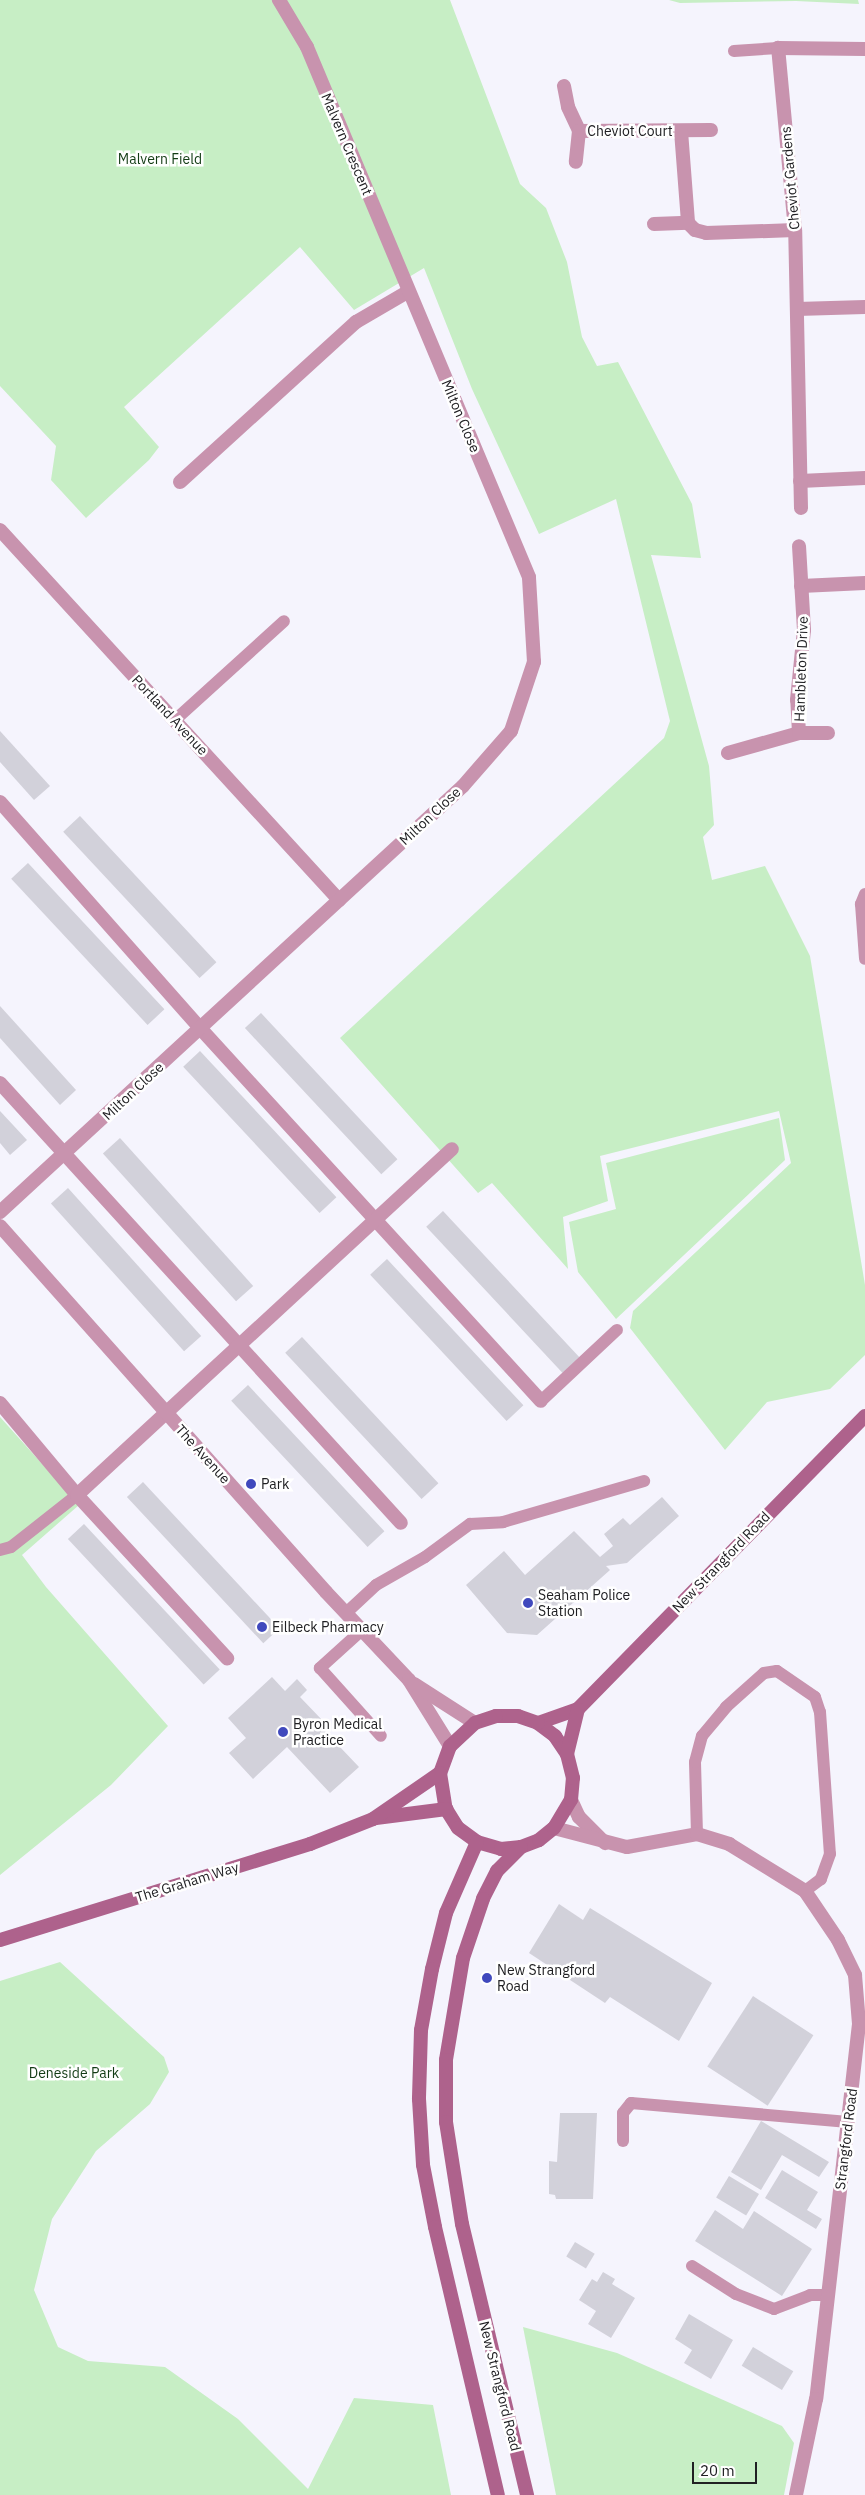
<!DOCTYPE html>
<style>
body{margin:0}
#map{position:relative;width:865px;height:2495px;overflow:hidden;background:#f5f4fd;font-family:"IBM Plex Sans",sans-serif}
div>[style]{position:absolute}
.green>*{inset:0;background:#c7eec5}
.building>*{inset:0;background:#d2d1da;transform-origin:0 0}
.service>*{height:12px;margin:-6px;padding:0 6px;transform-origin:6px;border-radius:6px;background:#c893ae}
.minor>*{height:14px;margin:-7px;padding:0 7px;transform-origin:7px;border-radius:7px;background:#c893ae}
.tertiary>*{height:14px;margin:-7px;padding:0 7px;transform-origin:7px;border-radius:7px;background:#c893ae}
.secondary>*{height:14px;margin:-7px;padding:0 7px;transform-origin:7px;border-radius:7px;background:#ae628c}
.dots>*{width:14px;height:14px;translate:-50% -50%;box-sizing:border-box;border:2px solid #fff;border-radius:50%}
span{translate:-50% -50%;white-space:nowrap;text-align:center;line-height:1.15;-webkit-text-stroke:5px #fff;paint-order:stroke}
.street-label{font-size:14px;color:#202023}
.park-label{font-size:14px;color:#133c15}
.poi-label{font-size:14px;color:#202023}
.left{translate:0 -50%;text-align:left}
.scale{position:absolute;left:692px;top:2462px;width:65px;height:22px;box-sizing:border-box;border:2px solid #202023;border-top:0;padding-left:6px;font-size:15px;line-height:18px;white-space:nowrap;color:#202023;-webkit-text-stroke:4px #fff;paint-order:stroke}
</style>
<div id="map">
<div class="green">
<i style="clip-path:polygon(0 0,450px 0,520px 184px,546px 208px,567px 262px,582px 337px,597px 366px,618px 362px,692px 504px,701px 558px,651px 555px,709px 766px,714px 825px,703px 837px,712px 880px,765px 866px,810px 956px,865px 1285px,865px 1355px,830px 1389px,767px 1402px,725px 1450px,630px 1328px,633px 1311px,791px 1163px,779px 1111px,600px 1156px,608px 1201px,563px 1217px,568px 1269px,492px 1183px,478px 1193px,340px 1038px,664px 738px,670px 721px,616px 499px,539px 534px,472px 389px,424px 268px,354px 310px,300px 247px,124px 407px,159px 447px,149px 460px,86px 518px,51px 480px,56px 446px,0 386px)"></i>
<i style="clip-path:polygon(669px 0,858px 0,859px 4px,796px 1px,680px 3px)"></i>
<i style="clip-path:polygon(779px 1118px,785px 1160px,616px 1319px,578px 1272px,569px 1222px,616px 1209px,606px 1163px)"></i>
<i style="clip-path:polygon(0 1417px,79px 1505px,22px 1555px,46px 1587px,168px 1726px,111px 1785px,0 1875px)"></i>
<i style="clip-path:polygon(60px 1962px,164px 2057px,169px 2072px,150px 2104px,96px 2151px,52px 2219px,34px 2290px,58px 2347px,88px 2361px,165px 2367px,238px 2419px,308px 2489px,354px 2398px,433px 2405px,451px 2495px,0 2495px,0 1981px)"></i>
<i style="clip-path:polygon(523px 2327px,617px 2353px,782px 2426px,794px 2443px,784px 2495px,556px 2495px)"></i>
</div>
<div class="building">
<i style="clip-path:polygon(0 731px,50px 786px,34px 800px,0 762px)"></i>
<i style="left:80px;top:816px;width:200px;height:23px;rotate:47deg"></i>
<i style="left:28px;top:863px;width:200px;height:23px;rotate:47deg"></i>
<i style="clip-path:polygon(0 1006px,76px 1090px,60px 1105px,0 1038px)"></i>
<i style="left:261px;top:1013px;width:200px;height:22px;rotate:47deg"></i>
<i style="left:200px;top:1051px;width:200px;height:23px;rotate:47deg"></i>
<i style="clip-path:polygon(0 1111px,27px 1140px,10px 1155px,0 1143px)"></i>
<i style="left:120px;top:1138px;width:199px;height:23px;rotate:48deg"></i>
<i style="left:68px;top:1188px;width:199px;height:23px;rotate:48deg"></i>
<i style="left:443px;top:1211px;width:200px;height:23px;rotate:47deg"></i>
<i style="left:387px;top:1259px;width:200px;height:23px;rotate:47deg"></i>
<i style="left:302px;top:1337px;width:200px;height:23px;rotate:47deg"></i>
<i style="left:248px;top:1385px;width:200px;height:23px;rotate:47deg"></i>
<i style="left:143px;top:1482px;width:200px;height:22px;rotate:47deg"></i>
<i style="clip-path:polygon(662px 1497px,679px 1516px,627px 1563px,606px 1566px,610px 1570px,537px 1635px,507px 1633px,466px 1585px,504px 1551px,525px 1575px,574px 1531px,600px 1557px,613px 1546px,604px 1534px,623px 1518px,630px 1525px)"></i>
<i style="left:84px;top:1524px;width:199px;height:22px;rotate:47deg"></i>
<i style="clip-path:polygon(272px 1677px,285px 1691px,297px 1679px,307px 1690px,300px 1697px,324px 1722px,320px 1726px,359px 1767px,330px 1793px,287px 1747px,253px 1779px,229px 1753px,246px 1738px,228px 1718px)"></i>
<i style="clip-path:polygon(559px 1904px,583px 1920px,590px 1908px,712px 1983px,679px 2041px,610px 1997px,605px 2003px,529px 1953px)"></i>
<i style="left:753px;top:1996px;width:72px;height:84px;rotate:33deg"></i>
<i style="clip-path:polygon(560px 2113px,597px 2113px,593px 2199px,556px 2199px,555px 2195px,549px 2194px,549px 2161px,557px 2162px)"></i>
<i style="clip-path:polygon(761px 2121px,829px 2162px,819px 2177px,782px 2155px,761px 2190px,731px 2172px)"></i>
<i style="clip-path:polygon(782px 2170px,818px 2192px,807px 2210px,822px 2219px,816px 2229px,765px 2198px)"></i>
<i style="left:729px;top:2176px;width:35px;height:25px;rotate:31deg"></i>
<i style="clip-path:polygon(715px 2210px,743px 2229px,754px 2211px,812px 2249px,782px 2296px,695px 2241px)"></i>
<i style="left:575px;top:2242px;width:23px;height:17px;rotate:31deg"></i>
<i style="clip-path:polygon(603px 2272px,615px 2279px,612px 2284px,635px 2298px,611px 2338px,588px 2324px,596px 2311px,579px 2300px,592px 2279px,597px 2282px)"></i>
<i style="clip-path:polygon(689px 2314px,733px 2340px,711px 2379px,684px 2363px,692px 2350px,675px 2339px)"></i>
<i style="left:753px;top:2347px;width:47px;height:22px;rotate:31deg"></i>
</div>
<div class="service">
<i style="left:734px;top:51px;width:44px;rotate:-3.9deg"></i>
<i style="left:175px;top:720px;width:147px;rotate:-42.2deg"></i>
<i style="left:865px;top:894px;width:11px;rotate:112deg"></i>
<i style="left:861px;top:904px;width:55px;rotate:85.8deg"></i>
<i style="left:541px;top:1401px;width:104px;rotate:-43.1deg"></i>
<i style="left:0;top:1550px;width:11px;rotate:-15deg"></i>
<i style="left:11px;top:1547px;width:84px;rotate:-38.2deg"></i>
<i style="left:346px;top:1613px;width:41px;rotate:-43deg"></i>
<i style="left:376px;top:1585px;width:56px;rotate:-29.7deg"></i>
<i style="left:425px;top:1557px;width:56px;rotate:-36.3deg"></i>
<i style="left:470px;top:1524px;width:33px;rotate:-3deg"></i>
<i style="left:503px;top:1522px;width:147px;rotate:-16.2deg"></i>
<i style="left:362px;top:1630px;width:57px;rotate:137.9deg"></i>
<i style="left:320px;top:1668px;width:91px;rotate:48.1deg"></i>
<i style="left:697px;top:1834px;width:72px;rotate:-91.6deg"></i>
<i style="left:695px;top:1762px;width:27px;rotate:-75deg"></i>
<i style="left:702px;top:1736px;width:38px;rotate:-50deg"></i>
<i style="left:726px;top:1707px;width:51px;rotate:-41.8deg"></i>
<i style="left:764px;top:1673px;width:13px;rotate:-9deg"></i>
<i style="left:777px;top:1671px;width:46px;rotate:34.4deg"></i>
<i style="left:815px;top:1697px;width:16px;rotate:72deg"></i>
<i style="left:820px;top:1712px;width:142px;rotate:86deg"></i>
<i style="left:830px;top:1854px;width:27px;rotate:110deg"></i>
<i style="left:821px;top:1879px;width:20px;rotate:143deg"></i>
<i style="left:623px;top:2141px;width:28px;rotate:-90deg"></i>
<i style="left:623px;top:2113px;width:13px;rotate:-51deg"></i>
<i style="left:631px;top:2103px;width:218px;rotate:5deg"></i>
<i style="left:692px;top:2266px;width:52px;rotate:32.5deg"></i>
<i style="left:736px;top:2294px;width:41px;rotate:21.5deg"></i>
<i style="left:774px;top:2309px;width:39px;rotate:-21deg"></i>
<i style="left:810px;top:2295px;width:18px"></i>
</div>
<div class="minor">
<i style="left:564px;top:86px;width:21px;rotate:79deg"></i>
<i style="left:568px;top:107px;width:26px;rotate:65deg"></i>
<i style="left:579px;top:131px;width:31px;rotate:96deg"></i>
<i style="left:579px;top:131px;width:132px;rotate:-0.4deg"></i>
<i style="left:681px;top:131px;width:92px;rotate:85.6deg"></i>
<i style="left:688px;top:223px;width:10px;rotate:45deg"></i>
<i style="left:695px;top:230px;width:11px;rotate:15deg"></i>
<i style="left:706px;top:233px;width:89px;rotate:-1.9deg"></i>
<i style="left:654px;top:224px;width:34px;rotate:-2deg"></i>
<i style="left:797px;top:309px;width:68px;rotate:-1.7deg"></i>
<i style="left:800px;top:481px;width:65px;rotate:-2.6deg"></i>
<i style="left:180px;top:482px;width:238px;rotate:-42.3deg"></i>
<i style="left:356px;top:322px;width:61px;rotate:-30.3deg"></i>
<i style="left:801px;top:508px;width:278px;rotate:-91.2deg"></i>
<i style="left:795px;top:230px;width:183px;rotate:-95.3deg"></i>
<i style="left:778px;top:48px;width:87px;rotate:0.7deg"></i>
<i style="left:0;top:530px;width:502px;rotate:47.5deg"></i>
<i style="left:801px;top:586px;width:64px;rotate:-2.7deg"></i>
<i style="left:799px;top:733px;width:33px;rotate:-93deg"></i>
<i style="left:797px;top:700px;width:70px;rotate:-84.3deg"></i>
<i style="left:804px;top:630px;width:84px;rotate:-93.4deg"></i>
<i style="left:728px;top:753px;width:74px;rotate:-15.7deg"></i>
<i style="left:799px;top:733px;width:29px"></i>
<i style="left:0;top:802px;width:302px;rotate:48.5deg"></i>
<i style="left:200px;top:1028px;width:505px;rotate:47.57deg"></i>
<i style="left:0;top:1083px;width:595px;rotate:47.66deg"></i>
<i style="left:0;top:1212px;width:629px;rotate:-42.62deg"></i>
<i style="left:463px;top:786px;width:73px;rotate:-48.9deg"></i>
<i style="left:511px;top:731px;width:73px;rotate:-71.6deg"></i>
<i style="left:534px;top:662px;width:85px;rotate:-93.4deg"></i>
<i style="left:529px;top:577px;width:575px;rotate:-112.73deg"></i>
<i style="left:307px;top:47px;width:55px;rotate:-120.8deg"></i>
<i style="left:0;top:1403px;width:120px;rotate:50.1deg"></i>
<i style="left:77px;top:1495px;width:222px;rotate:47.4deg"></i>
<i style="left:77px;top:1495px;width:510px;rotate:-42.7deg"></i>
<i style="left:571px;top:1800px;width:19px;rotate:65deg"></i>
<i style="left:579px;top:1817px;width:37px;rotate:45deg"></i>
<i style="left:554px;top:1828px;width:75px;rotate:14.6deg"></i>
<i style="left:627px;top:1847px;width:71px;rotate:-10.5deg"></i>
<i style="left:697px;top:1834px;width:34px;rotate:17deg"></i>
<i style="left:729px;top:1844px;width:89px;rotate:31.7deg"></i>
<i style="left:805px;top:1891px;width:59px;rotate:56deg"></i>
<i style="left:838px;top:1940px;width:39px;rotate:64deg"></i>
<i style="left:855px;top:1975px;width:49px;rotate:85.3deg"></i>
<i style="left:859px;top:2024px;width:377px;rotate:96.5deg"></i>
<i style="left:816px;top:2399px;width:98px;rotate:101.8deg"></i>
</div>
<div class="tertiary">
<i style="left:0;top:1226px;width:490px;rotate:48.3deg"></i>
<i style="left:326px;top:1592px;width:121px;rotate:46.7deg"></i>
<i style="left:409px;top:1680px;width:78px;rotate:58.2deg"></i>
<i style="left:414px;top:1684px;width:72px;rotate:32.6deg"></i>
</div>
<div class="secondary">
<i style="left:538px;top:1723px;width:42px;rotate:-19.3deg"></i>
<i style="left:578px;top:1709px;width:410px;rotate:-45.6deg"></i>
<i style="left:567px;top:1754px;width:22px;rotate:-124deg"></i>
<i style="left:555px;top:1736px;width:21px;rotate:-143deg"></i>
<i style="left:538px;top:1723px;width:21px;rotate:-161deg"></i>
<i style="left:518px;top:1716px;width:22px;rotate:180deg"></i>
<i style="left:496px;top:1716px;width:22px;rotate:162deg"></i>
<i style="left:475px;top:1723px;width:34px;rotate:137deg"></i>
<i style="left:450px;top:1746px;width:29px;rotate:110deg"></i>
<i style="left:440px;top:1773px;width:36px;rotate:81deg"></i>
<i style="left:446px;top:1809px;width:22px;rotate:58deg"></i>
<i style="left:458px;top:1828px;width:24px;rotate:36deg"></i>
<i style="left:477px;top:1842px;width:25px;rotate:16deg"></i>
<i style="left:501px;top:1849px;width:20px;rotate:-6deg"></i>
<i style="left:521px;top:1847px;width:19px;rotate:-21deg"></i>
<i style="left:539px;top:1840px;width:19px;rotate:-39deg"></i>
<i style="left:554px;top:1828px;width:33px;rotate:-59deg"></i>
<i style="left:571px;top:1800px;width:22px;rotate:-85deg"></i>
<i style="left:573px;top:1778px;width:25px;rotate:-104deg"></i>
<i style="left:567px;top:1754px;width:46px;rotate:-76.3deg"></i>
<i style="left:376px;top:1818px;width:71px;rotate:-7.3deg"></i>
<i style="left:477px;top:1842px;width:77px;rotate:113.6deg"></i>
<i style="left:446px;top:1913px;width:58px;rotate:104deg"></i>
<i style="left:432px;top:1969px;width:62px;rotate:100.2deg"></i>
<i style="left:421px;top:2030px;width:69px;rotate:91.7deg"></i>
<i style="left:419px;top:2099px;width:66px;rotate:86.5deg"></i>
<i style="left:423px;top:2165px;width:63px;rotate:79deg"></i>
<i style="left:435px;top:2227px;width:275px;rotate:76.8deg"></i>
<i style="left:521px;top:1847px;width:34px;rotate:135deg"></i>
<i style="left:497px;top:1871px;width:31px;rotate:117deg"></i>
<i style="left:483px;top:1899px;width:62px;rotate:108.7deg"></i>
<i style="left:463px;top:1958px;width:103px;rotate:99.5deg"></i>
<i style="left:446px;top:2060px;width:62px;rotate:90deg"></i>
<i style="left:446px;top:2122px;width:103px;rotate:81.1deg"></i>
<i style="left:462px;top:2224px;width:279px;rotate:76.5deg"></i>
<i style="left:0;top:1940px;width:325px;rotate:-17.2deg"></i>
<i style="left:310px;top:1844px;width:68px;rotate:-21.6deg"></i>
<i style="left:373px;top:1819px;width:81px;rotate:-34.5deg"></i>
</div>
<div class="dots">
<i style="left:251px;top:1484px;background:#4049bd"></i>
<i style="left:528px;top:1603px;background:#4049bd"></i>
<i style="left:262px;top:1627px;background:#4049bd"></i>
<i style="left:283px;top:1732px;background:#4049bd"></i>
<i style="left:487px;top:1978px;background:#4049bd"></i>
</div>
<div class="street-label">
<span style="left:630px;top:131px">Cheviot Court</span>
<span style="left:347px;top:144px;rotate:67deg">Malvern Crescent</span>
<span style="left:790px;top:178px;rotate:-95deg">Cheviot Gardens</span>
<span style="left:461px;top:416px;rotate:67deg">Milton Close</span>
<span style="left:801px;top:669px;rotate:-88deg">Hambleton Drive</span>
<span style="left:170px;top:715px;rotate:47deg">Portland Avenue</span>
<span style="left:430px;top:816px;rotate:-43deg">Milton Close</span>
<span style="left:133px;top:1091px;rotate:-43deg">Milton Close</span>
<span style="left:203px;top:1454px;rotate:48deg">The Avenue</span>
<span style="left:721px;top:1562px;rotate:-46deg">New Strangford Road</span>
<span style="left:187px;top:1882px;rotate:-17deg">The Graham Way</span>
<span style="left:846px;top:2139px;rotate:-83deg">Strangford Road</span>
<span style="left:500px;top:2386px;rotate:76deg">New Strangford Road</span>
</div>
<div class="park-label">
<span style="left:160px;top:159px">Malvern Field</span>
<span style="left:74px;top:2073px">Deneside Park</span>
</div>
<div class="poi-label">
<span class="left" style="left:261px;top:1484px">Park</span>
<span class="left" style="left:538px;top:1603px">Seaham Police<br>Station</span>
<span class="left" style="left:272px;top:1627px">Eilbeck Pharmacy</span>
<span class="left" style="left:293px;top:1732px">Byron Medical<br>Practice</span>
<span class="left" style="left:497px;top:1978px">New Strangford<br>Road</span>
</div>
<div class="scale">20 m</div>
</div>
